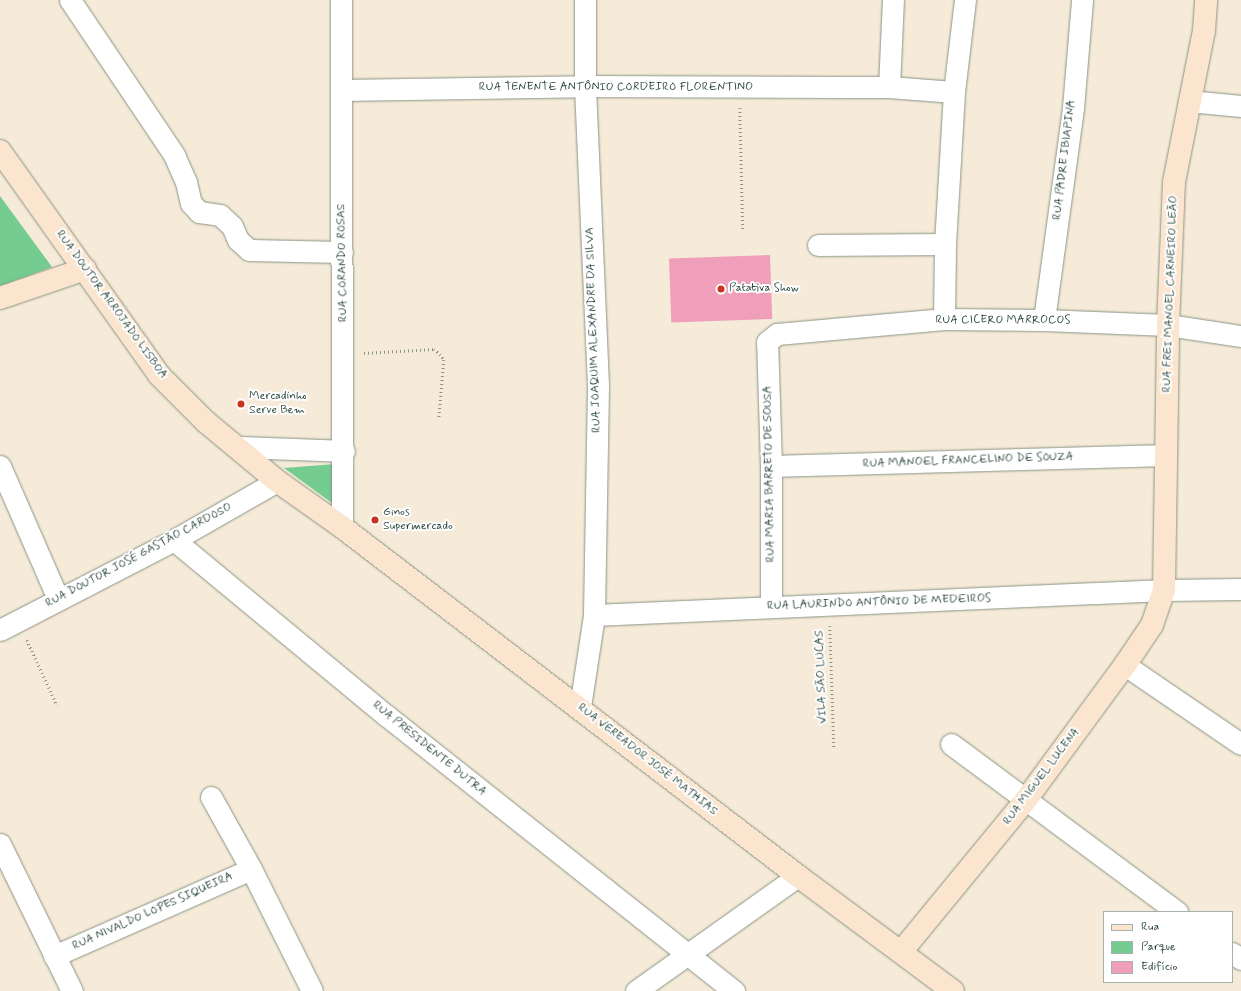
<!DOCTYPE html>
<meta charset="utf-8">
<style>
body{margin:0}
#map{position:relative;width:1241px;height:991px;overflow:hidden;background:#f6ebd8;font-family:Mynerve,sans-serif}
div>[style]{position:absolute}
.green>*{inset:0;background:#74cc91}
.building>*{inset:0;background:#ef9fba;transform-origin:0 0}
.path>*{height:2.5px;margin-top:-1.25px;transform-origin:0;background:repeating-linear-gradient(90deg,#8a9486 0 1px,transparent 0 4px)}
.roads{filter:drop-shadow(0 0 1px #8a9486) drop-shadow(0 0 1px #8a9486)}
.street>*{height:21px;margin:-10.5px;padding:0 10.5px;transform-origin:10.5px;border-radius:10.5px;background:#fff}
.secondary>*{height:22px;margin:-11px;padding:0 11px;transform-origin:11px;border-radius:11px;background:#fbe5cf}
.dots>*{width:11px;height:11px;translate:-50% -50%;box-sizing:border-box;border:2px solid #fff;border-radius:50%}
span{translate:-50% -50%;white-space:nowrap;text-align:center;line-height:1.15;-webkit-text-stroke:4px #fff;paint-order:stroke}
.street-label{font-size:12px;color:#1f3d34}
.poi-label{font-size:12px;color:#1f3d34}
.left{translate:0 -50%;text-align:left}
.legend{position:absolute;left:1103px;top:911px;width:130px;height:72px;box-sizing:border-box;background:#fff;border:1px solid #a5b1ae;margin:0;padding:5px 7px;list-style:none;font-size:12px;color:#1f3d34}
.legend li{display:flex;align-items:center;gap:8px;height:20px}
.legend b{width:20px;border:1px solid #a5b1ae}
</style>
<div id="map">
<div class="green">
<i style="clip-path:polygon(0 196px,52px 267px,0 286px)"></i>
<i style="clip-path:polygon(335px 464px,332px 503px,284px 468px)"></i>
</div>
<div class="building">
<i style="left:770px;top:255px;width:64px;height:101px;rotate:88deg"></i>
</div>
<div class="path">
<i style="left:740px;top:108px;width:122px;rotate:88.6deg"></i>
<i style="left:364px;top:353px;width:70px;rotate:-3.3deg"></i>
<i style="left:434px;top:349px;width:8px;rotate:40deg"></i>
<i style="left:440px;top:354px;width:7px;rotate:56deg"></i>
<i style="left:444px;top:360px;width:58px;rotate:94.9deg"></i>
<i style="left:830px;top:626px;width:123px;rotate:88.1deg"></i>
<i style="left:27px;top:640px;width:72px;rotate:65.2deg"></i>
</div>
<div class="roads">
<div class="street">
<i style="left:70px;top:0;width:187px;rotate:56.1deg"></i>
<i style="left:174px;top:155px;width:30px;rotate:66deg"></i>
<i style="left:186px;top:182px;width:22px;rotate:77deg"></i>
<i style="left:191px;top:203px;width:12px;rotate:48deg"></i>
<i style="left:199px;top:212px;width:21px;rotate:8deg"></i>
<i style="left:220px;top:215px;width:16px;rotate:43deg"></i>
<i style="left:232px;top:226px;width:15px;rotate:67deg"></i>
<i style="left:238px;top:240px;width:15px;rotate:42deg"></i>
<i style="left:249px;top:250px;width:93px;rotate:1.2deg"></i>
<i style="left:341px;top:0;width:527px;rotate:89.89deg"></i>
<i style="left:889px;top:87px;width:87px;rotate:-87.4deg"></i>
<i style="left:342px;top:90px;width:243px;rotate:-0.9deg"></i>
<i style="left:585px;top:86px;width:304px;rotate:0.2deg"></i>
<i style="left:889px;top:87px;width:65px;rotate:4.4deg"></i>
<i style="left:954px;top:92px;width:93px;rotate:-83.2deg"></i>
<i style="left:1189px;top:101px;width:52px;rotate:5.5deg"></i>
<i style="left:818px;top:245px;width:127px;rotate:-0.5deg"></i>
<i style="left:944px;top:319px;width:75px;rotate:-89.2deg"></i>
<i style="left:945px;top:244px;width:152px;rotate:-86.6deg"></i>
<i style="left:1044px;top:320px;width:214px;rotate:-82.2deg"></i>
<i style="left:1073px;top:108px;width:108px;rotate:-85.2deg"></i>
<i style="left:237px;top:447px;width:107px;rotate:2.1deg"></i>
<i style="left:0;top:466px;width:145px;rotate:66.4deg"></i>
<i style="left:771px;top:466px;width:395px;rotate:-1.6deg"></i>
<i style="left:174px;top:540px;width:276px;rotate:39.6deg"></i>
<i style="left:387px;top:716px;width:443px;rotate:38.4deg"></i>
<i style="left:771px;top:607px;width:141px;rotate:-90deg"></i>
<i style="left:771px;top:466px;width:124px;rotate:-91.8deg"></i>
<i style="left:767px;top:342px;width:13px;rotate:-39deg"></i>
<i style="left:777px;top:334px;width:168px;rotate:-5.1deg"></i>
<i style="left:944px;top:319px;width:100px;rotate:0.6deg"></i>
<i style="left:1044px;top:320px;width:124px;rotate:2.3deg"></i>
<i style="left:1168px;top:325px;width:74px;rotate:8.6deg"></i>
<i style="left:594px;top:615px;width:571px;rotate:-2.51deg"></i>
<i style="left:1164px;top:590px;width:77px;rotate:-0.7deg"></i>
<i style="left:0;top:630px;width:196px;rotate:-27.3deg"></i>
<i style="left:174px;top:540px;width:119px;rotate:-29.8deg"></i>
<i style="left:1125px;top:665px;width:140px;rotate:34.3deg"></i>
<i style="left:580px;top:707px;width:93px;rotate:-81.3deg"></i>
<i style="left:594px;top:615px;width:230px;rotate:-89deg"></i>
<i style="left:598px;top:385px;width:299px;rotate:-92.5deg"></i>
<i style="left:585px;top:86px;width:86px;rotate:-90deg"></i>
<i style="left:951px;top:744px;width:282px;rotate:36.6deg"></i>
<i style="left:211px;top:797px;width:82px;rotate:60.9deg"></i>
<i style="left:251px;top:869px;width:136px;rotate:63.4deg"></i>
<i style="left:0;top:844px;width:164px;rotate:63.9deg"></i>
<i style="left:1232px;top:953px;width:11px;rotate:34deg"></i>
<i style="left:54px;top:956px;width:215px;rotate:-23.8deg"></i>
<i style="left:636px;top:991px;width:199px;rotate:-35.4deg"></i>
</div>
<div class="secondary">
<i style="left:0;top:151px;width:275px;rotate:54.6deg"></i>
<i style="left:159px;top:375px;width:66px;rotate:45deg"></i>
<i style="left:206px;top:422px;width:92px;rotate:39.7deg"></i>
<i style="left:277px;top:481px;width:80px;rotate:35.3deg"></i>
<i style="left:342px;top:527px;width:574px;rotate:37.43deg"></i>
<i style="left:798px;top:876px;width:193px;rotate:36.6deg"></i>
<i style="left:0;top:298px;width:90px;rotate:-18.8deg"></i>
<i style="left:901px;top:952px;width:195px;rotate:-50.6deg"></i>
<i style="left:1025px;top:801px;width:169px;rotate:-53.7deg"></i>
<i style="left:1125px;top:665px;width:48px;rotate:-56deg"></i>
<i style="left:1152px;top:625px;width:37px;rotate:-71deg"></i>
<i style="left:1164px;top:590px;width:265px;rotate:-89.1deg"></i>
<i style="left:1168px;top:325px;width:143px;rotate:-87.6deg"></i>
<i style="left:1174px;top:182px;width:154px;rotate:-78.8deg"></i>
<i style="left:1204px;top:31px;width:31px;rotate:-86deg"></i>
</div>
</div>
<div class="dots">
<i style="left:721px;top:289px;background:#c8321e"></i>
<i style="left:241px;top:404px;background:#c8321e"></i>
<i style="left:375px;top:520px;background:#c8321e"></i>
</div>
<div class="street-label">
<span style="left:616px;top:88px">RUA TENENTE ANTÔNIO CORDEIRO FLORENTINO</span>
<span style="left:1065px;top:160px;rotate:-83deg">RUA PADRE IBIAPINA</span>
<span style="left:343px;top:263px;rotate:-91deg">RUA CORANDO ROSAS</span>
<span style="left:1171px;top:294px;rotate:-88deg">RUA FREI MANOEL CARNEIRO LEÃO</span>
<span style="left:111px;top:305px;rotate:54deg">RUA DOUTOR ARROJADO LISBOA</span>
<span style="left:1003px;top:321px">RUA CICERO MARROCOS</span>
<span style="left:594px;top:330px;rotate:-92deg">RUA JOAQUIM ALEXANDRE DA SILVA</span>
<span style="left:968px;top:461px;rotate:-2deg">RUA MANOEL FRANCELINO DE SOUZA</span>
<span style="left:770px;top:474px;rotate:-91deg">RUA MARIA BARRETO DE SOUSA</span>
<span style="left:139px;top:556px;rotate:-28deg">RUA DOUTOR JOSÉ GASTÃO CARDOSO</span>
<span style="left:879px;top:603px;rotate:-2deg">RUA LAURINDO ANTÔNIO DE MEDEIROS</span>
<span style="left:822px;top:677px;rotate:-92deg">VILA SÃO LUCAS</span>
<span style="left:429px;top:749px;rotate:39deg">RUA PRESIDENTE DUTRA</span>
<span style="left:647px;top:760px;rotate:38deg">RUA VEREADOR JOSÉ MATHIAS</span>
<span style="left:1042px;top:777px;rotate:-53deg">RUA MIGUEL LUCENA</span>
<span style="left:153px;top:912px;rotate:-24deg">RUA NIVALDO LOPES SIQUEIRA</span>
</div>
<div class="poi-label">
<span class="left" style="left:729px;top:289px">Patativa Show</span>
<span class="left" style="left:249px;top:404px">Mercadinho<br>Serve Bem</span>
<span class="left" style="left:383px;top:520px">Ginos<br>Supermercado</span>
</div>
<ul class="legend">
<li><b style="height:5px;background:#fbe5cf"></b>Rua</li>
<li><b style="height:11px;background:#74cc91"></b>Parque</li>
<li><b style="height:11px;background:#ef9fba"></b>Edifício</li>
</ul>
</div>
